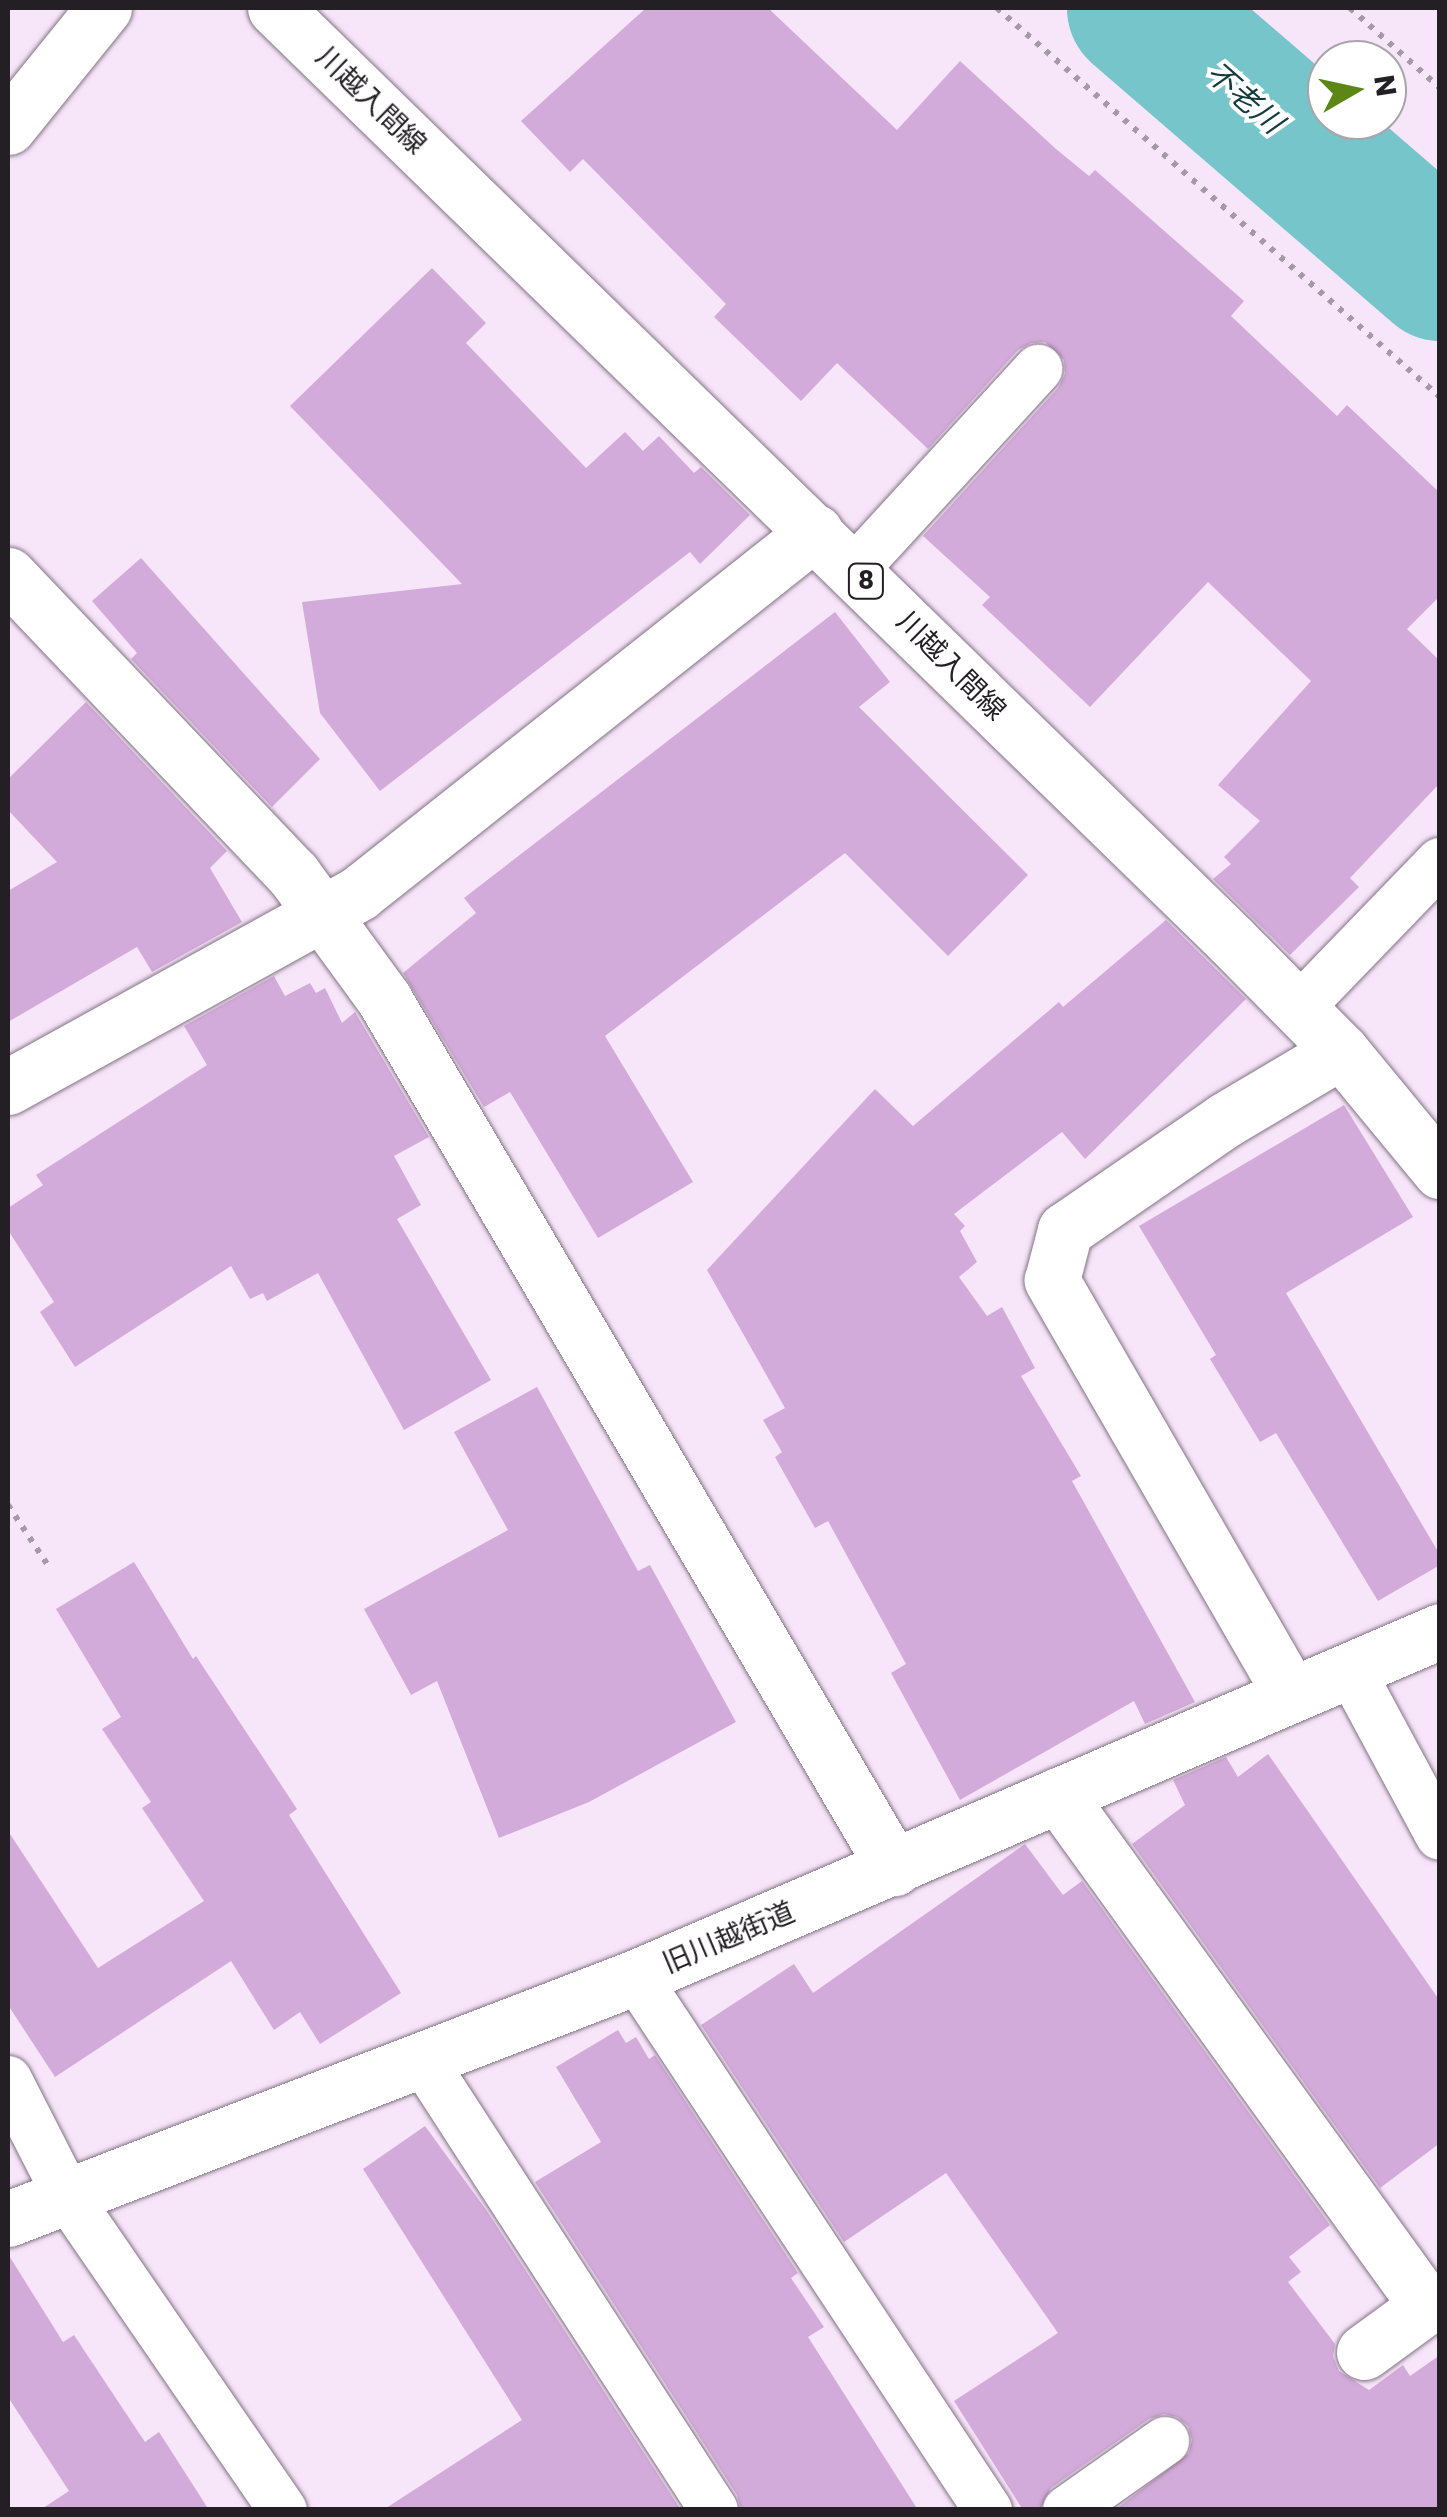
<!DOCTYPE html>
<meta charset="utf-8">
<style>
body{margin:0}
#map{position:relative;width:1447px;height:2517px;overflow:hidden;background:#f7e5f9;font-family:Poppins,"Noto Sans JP",sans-serif}
div>[style]{position:absolute}
.river>*{height:145px;margin:-72.5px;padding:0 72.5px;transform-origin:72.5px;border-radius:72.5px;background:#75c5ca}
.building>*{inset:0;background:#d3abda}
.path>*{height:6px;margin-top:-3px;transform-origin:0;background:repeating-linear-gradient(90deg,#a598a7 0 5px,transparent 0 13px)}
.roads{filter:drop-shadow(0 0 2px #837385) drop-shadow(0 0 2px #837385)}
.service>*{height:48px;margin:-24px;padding:0 24px;transform-origin:24px;border-radius:24px;background:#fff}
.minor>*{height:55px;margin:-27.5px;padding:0 27.5px;transform-origin:27.5px;border-radius:27.5px;background:#fff}
.primary>*{height:55px;margin:-27.5px;padding:0 27.5px;transform-origin:27.5px;border-radius:27.5px;background:#fff}
span{translate:-50% -50%;white-space:nowrap;text-align:center;line-height:1.15;-webkit-text-stroke:8px #fff;paint-order:stroke}
.shield-label span{padding:2px 8px;background:#fff;border:2px solid;border-radius:8px;-webkit-text-stroke-width:0}
.shield-label{font-size:25px;color:#241e25;font-weight:700}
.street-label{font-size:28px;color:#241e25}
.water-label{font-size:30px;color:#133a3d;font-style:italic}
.frame{position:absolute;inset:0;border:10px solid #241e25;pointer-events:none}
.north{position:absolute;left:1307px;top:40px;width:100px;height:100px;box-sizing:border-box;background:#fff;border:2px solid #a7a5a8;border-radius:50%;rotate:81deg;font-size:28px;font-weight:700;line-height:40px;text-align:center;color:#241e25}
.north::after{content:'';display:block;margin:auto;width:35px;height:45px;background:#5c8715;clip-path:polygon(50% 0,100% 100%,50% 72%,0 100%)}
</style>
<div id="map">
<div class="river">
<i style="left:1139px;top:8px;width:398px;rotate:40.8deg"></i>
</div>
<div class="building">
<i style="clip-path:polygon(646px 8px,768px 8px,897px 130px,960px 61px,1056px 149px,1089px 176px,1095px 170px,1244px 301px,1231px 316px,1337px 416px,1347px 405px,1440px 493px,1440px 596px,1407px 629px,1440px 661px,1440px 783px,1350px 878px,1359px 887px,1290px 955px,1213px 879px,1231px 864px,1224px 857px,1260px 821px,1218px 785px,1311px 681px,1208px 582px,1090px 707px,982px 605px,990px 597px,923px 536px,1058px 388px,1065px 374px,1064px 360px,1045px 342px,1031px 343px,1018px 350px,928px 449px,837px 363px,801px 401px,714px 317px,726px 304px,583px 159px,570px 172px,521px 121px)"></i>
<i style="clip-path:polygon(432px 268px,486px 323px,466px 343px,586px 468px,625px 432px,643px 451px,659px 436px,694px 473px,701px 467px,750px 515px,700px 564px,690px 552px,380px 791px,320px 713px,302px 602px,462px 584px,290px 406px)"></i>
<i style="clip-path:polygon(141px 558px,320px 759px,272px 807px,131px 659px,137px 653px,92px 601px)"></i>
<i style="clip-path:polygon(835px 612px,890px 682px,859px 707px,1028px 875px,948px 956px,845px 853px,605px 1036px,693px 1182px,598px 1238px,510px 1092px,484px 1107px,403px 973px,476px 913px,464px 898px)"></i>
<i style="clip-path:polygon(86px 702px,227px 851px,210px 868px,242px 922px,152px 972px,137px 947px,8px 1022px,8px 891px,57px 862px,8px 810px,8px 779px)"></i>
<i style="clip-path:polygon(1166px 920px,1246px 999px,1085px 1159px,1062px 1132px,954px 1214px,965px 1226px,960px 1231px,977px 1262px,959px 1277px,987px 1316px,1002px 1307px,1035px 1368px,1021px 1376px,1081px 1476px,1072px 1481px,1195px 1702px,1145px 1724px,1134px 1701px,960px 1800px,891px 1673px,906px 1664px,828px 1521px,815px 1528px,775px 1457px,782px 1452px,763px 1420px,785px 1408px,707px 1270px,875px 1089px,913px 1126px,1059px 1002px,1063px 1007px)"></i>
<i style="clip-path:polygon(274px 976px,285px 996px,310px 983px,316px 993px,325px 988px,342px 1023px,355px 1012px,429px 1137px,394px 1156px,421px 1205px,397px 1219px,491px 1380px,404px 1430px,318px 1273px,267px 1301px,263px 1293px,250px 1299px,231px 1266px,75px 1367px,40px 1312px,54px 1302px,8px 1230px,8px 1208px,43px 1185px,36px 1175px,207px 1065px,184px 1026px)"></i>
<i style="clip-path:polygon(1344px 1105px,1413px 1217px,1286px 1293px,1440px 1555px,1440px 1565px,1378px 1601px,1276px 1433px,1260px 1442px,1210px 1359px,1216px 1355px,1139px 1226px)"></i>
<i style="clip-path:polygon(537px 1387px,638px 1571px,650px 1565px,736px 1722px,589px 1802px,499px 1838px,437px 1681px,411px 1695px,364px 1609px,508px 1530px,454px 1432px)"></i>
<i style="clip-path:polygon(134px 1562px,193px 1659px,196px 1656px,297px 1809px,289px 1815px,401px 1993px,320px 2044px,300px 2012px,274px 2030px,231px 1961px,55px 2077px,8px 2005px,8px 1831px,98px 1968px,204px 1901px,142px 1808px,151px 1802px,102px 1729px,121px 1717px,56px 1609px)"></i>
<i style="clip-path:polygon(1268px 1754px,1440px 2001px,1440px 2143px,1380px 2188px,1132px 1844px,1185px 1805px,1173px 1780px,1226px 1757px,1238px 1777px)"></i>
<i style="clip-path:polygon(1025px 1844px,1063px 1895px,1082px 1881px,1330px 2225px,1289px 2257px,1301px 2272px,1288px 2282px,1335px 2344px,1333px 2356px,1339px 2371px,1369px 2390px,1403px 2365px,1410px 2376px,1440px 2355px,1440px 2510px,1115px 2510px,1189px 2453px,1192px 2440px,1188px 2426px,1177px 2417px,1164px 2414px,1149px 2419px,1051px 2488px,1040px 2510px,1023px 2510px,954px 2401px,1058px 2333px,946px 2173px,844px 2242px,701px 2025px,794px 1964px,813px 1993px)"></i>
<i style="clip-path:polygon(618px 2030px,626px 2043px,636px 2037px,649px 2059px,655px 2055px,798px 2273px,791px 2278px,824px 2327px,808px 2337px,918px 2510px,741px 2510px,737px 2495px,535px 2182px,601px 2142px,556px 2067px)"></i>
<i style="clip-path:polygon(425px 2126px,487px 2211px,681px 2510px,383px 2510px,522px 2420px,363px 2169px)"></i>
<i style="clip-path:polygon(8px 2254px,63px 2342px,74px 2335px,145px 2442px,159px 2432px,209px 2510px,40px 2510px,69px 2491px,8px 2397px)"></i>
</div>
<div class="path">
<i style="left:997px;top:8px;width:590px;rotate:41.29deg"></i>
<i style="left:1350px;top:8px;width:120px;rotate:41.6deg"></i>
<i style="left:8px;top:1505px;width:74px;rotate:56.5deg"></i>
</div>
<div class="roads">
<div class="service">
<i style="left:854px;top:570px;width:273px;rotate:-47.5deg"></i>
<i style="left:1299px;top:1008px;width:203px;rotate:-46deg"></i>
<i style="left:1351px;top:1671px;width:187px;rotate:61.7deg"></i>
<i style="left:636px;top:1977px;width:639px;rotate:56.56deg"></i>
<i style="left:422px;top:2059px;width:537px;rotate:57.08deg"></i>
<i style="left:8px;top:2080px;width:130px;rotate:63deg"></i>
<i style="left:67px;top:2196px;width:381px;rotate:55.5deg"></i>
<i style="left:1067px;top:2510px;width:120px;rotate:-35.1deg"></i>
</div>
<div class="minor">
<i style="left:8px;top:127px;width:153px;rotate:-51.1deg"></i>
<i style="left:8px;top:575px;width:413px;rotate:46.4deg"></i>
<i style="left:293px;top:874px;width:155px;rotate:53.9deg"></i>
<i style="left:384px;top:999px;width:1008px;rotate:59.59deg"></i>
<i style="left:8px;top:1087px;width:401px;rotate:-28.9deg"></i>
<i style="left:359px;top:893px;width:582px;rotate:-38.37deg"></i>
<i style="left:1290px;top:1693px;width:477px;rotate:-120deg"></i>
<i style="left:1052px;top:1280px;width:52px;rotate:-75.4deg"></i>
<i style="left:1065px;top:1230px;width:194px;rotate:-34.5deg"></i>
<i style="left:1225px;top:1120px;width:135px;rotate:-30.7deg"></i>
<i style="left:1058px;top:1795px;width:630px;rotate:54.17deg"></i>
<i style="left:1427px;top:2306px;width:78px;rotate:143.9deg"></i>
<i style="left:8px;top:2219px;width:673px;rotate:-21.07deg"></i>
<i style="left:636px;top:1977px;width:875px;rotate:-23.28deg"></i>
</div>
<div class="primary">
<i style="left:275px;top:8px;width:1335px;rotate:44.27deg"></i>
<i style="left:1231px;top:940px;width:156px;rotate:45.3deg"></i>
<i style="left:1341px;top:1051px;width:156px;rotate:50.5deg"></i>
</div>
</div>
<div class="shield-label">
<span style="left:866px;top:581px">8</span>
</div>
<div class="street-label">
<span style="left:371px;top:101px;rotate:44deg">川越入間線</span>
<span style="left:951px;top:666px;rotate:45deg">川越入間線</span>
<span style="left:729px;top:1938px;rotate:-23deg">旧川越街道</span>
</div>
<div class="water-label">
<span style="left:1244px;top:98px;rotate:41deg">不老川</span>
</div>
<div class="frame"></div>
<div class="north">N</div>
</div>
